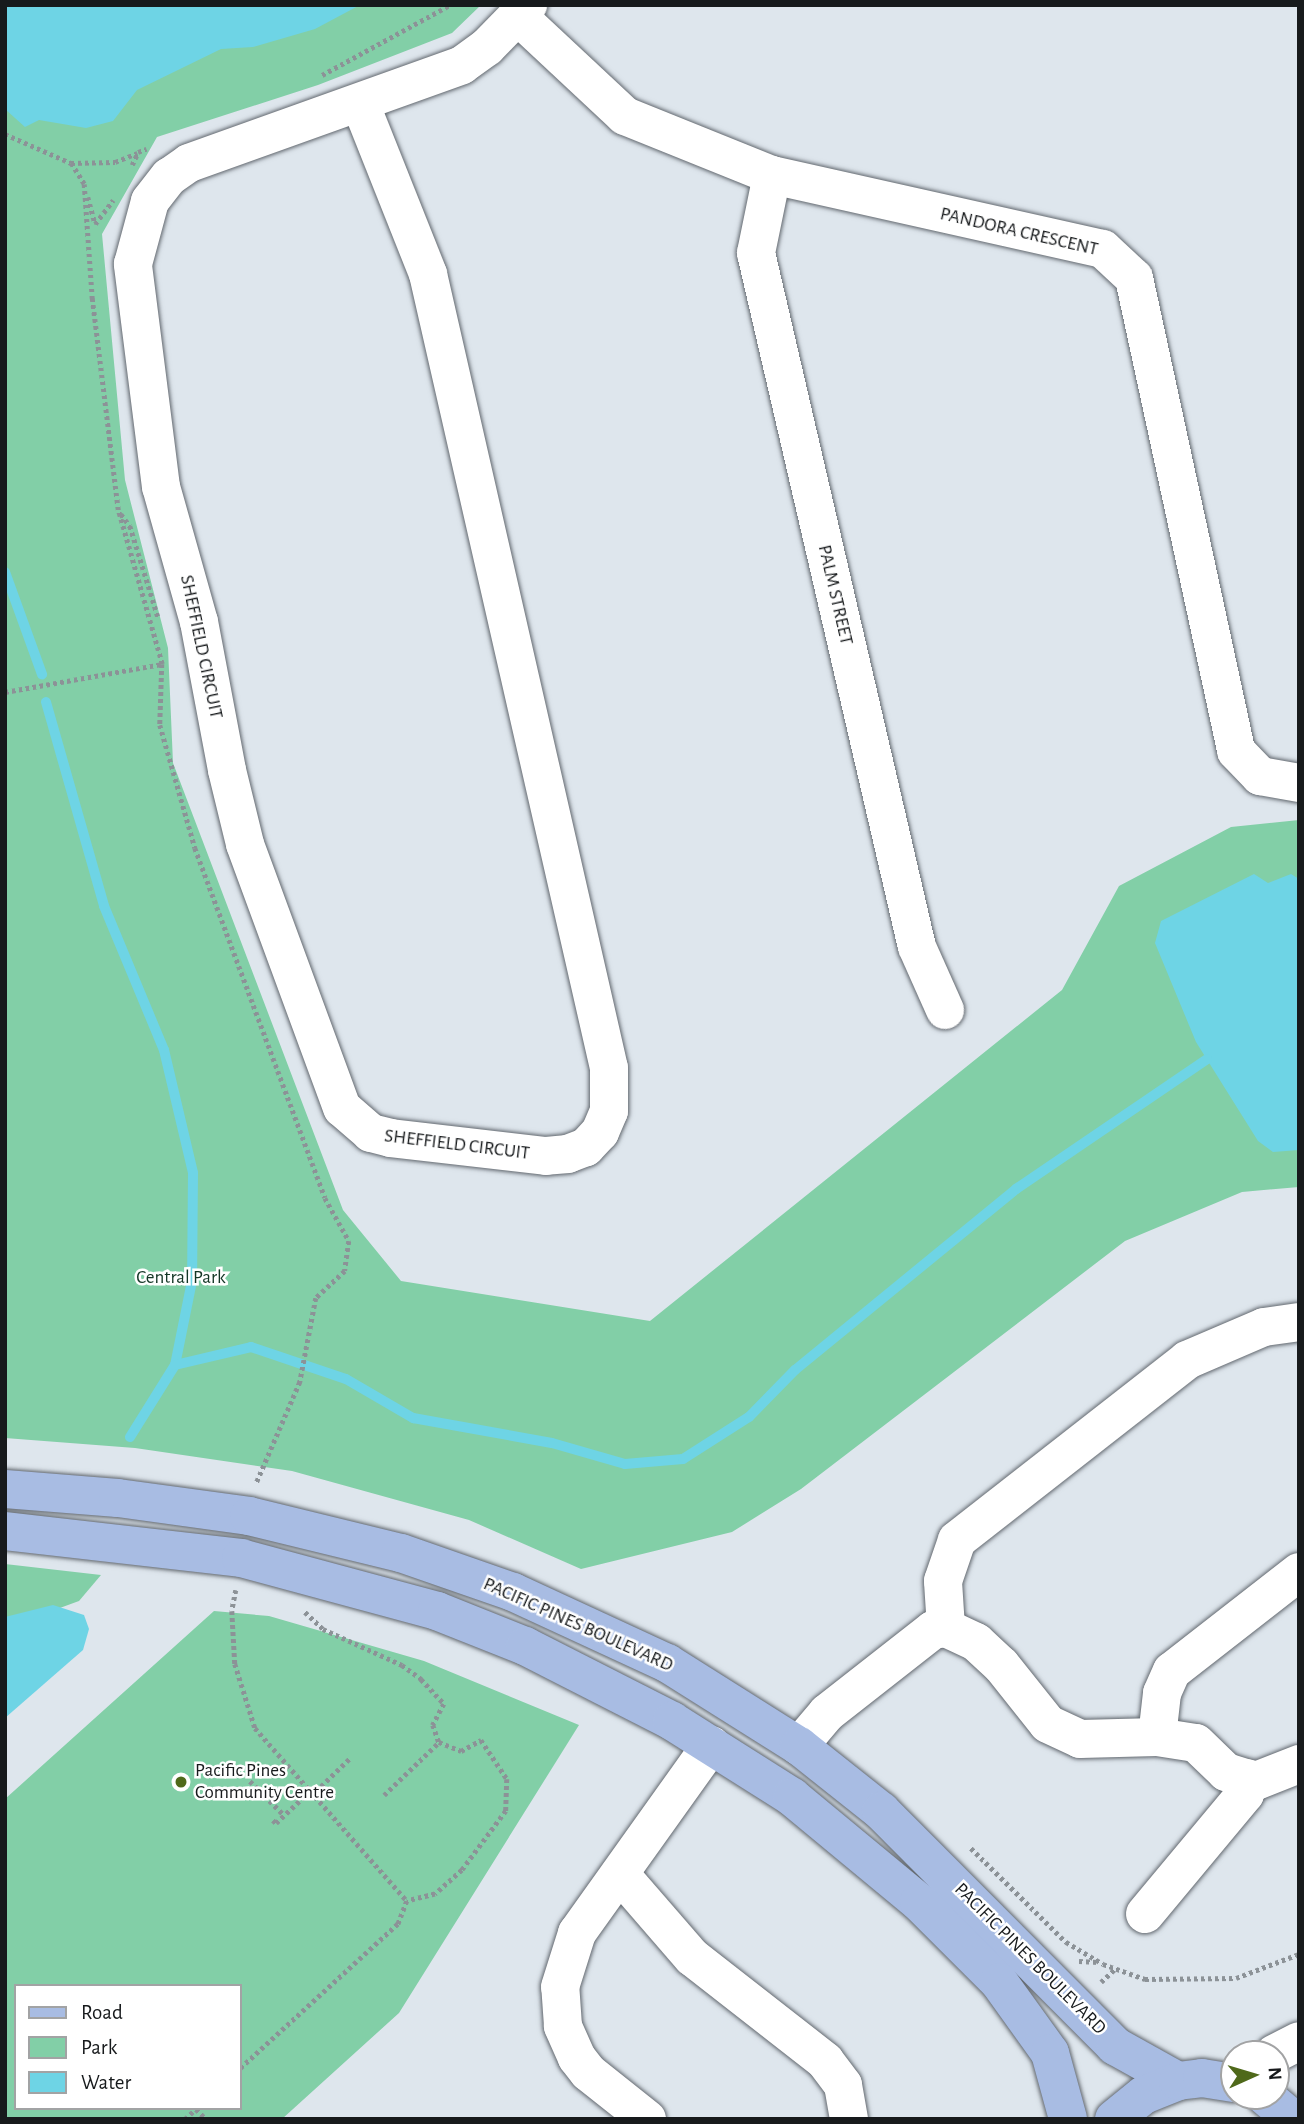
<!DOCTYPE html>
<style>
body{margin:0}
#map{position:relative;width:1304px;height:2124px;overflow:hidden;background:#dee6ed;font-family:"Alegreya Sans",sans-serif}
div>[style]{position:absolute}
.green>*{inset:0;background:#82cfa7}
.water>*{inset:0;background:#6ed4e5}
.stream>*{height:10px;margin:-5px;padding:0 5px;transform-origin:5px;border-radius:5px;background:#6ed4e5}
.path>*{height:4.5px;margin-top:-2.25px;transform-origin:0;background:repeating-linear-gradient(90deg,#8c9297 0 3.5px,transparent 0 7px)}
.roads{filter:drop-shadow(0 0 2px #62686f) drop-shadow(0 0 2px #62686f)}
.minor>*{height:38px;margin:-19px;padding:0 19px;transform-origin:19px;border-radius:19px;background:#fff}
.major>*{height:38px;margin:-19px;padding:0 19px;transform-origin:19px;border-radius:19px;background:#a8bce3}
.dots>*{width:19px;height:19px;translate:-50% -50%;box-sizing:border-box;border:4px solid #fff;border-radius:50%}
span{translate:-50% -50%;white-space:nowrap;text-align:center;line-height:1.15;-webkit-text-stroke:5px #fff;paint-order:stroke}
.street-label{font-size:19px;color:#171a1c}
.park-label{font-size:19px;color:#133625}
.poi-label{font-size:19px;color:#171a1c}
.left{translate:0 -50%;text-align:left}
.frame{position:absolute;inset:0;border:7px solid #171a1c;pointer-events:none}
.legend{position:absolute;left:14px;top:1984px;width:228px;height:126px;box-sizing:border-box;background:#fff;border:2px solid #a2a3a4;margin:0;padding:9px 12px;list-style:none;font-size:21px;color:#171a1c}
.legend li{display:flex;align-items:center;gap:14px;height:35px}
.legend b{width:35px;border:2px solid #a2a3a4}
.north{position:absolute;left:1220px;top:2040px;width:70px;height:70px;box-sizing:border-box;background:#fff;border:2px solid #a2a3a4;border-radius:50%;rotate:86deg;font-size:19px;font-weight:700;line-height:28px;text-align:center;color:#171a1c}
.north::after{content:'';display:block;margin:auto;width:24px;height:32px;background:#4f691a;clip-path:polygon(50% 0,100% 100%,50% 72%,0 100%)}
</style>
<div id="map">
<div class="green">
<i style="clip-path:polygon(5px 5px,481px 5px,452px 33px,318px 85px,157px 137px,102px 234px,125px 480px,168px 648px,173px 763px,343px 1210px,401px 1281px,650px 1321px,1062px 990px,1119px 886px,1231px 827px,1299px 820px,1299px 1187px,1242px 1192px,1125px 1241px,801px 1489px,732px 1532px,581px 1569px,469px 1520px,292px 1471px,135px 1448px,5px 1438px)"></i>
<i style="clip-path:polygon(5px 1564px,101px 1575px,79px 1601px,5px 1628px)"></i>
<i style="clip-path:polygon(evenodd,214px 1611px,269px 1616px,424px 1661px,579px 1725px,399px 2013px,282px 2119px,5px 2119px,5px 1799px,214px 1611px,16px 1986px,240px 1986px,240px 2108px,16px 2108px,16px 1986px)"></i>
</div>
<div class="water">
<i style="clip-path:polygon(5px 5px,360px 5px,315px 29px,253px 47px,221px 49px,137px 90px,113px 121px,86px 128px,39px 120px,25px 127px,5px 109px)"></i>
<i style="clip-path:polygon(1254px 874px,1268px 883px,1291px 874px,1299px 879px,1299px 1150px,1273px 1152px,1258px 1141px,1196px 1042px,1155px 943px,1161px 921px)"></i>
<i style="clip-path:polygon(53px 1605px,84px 1615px,89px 1629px,83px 1650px,5px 1718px,5px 1617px)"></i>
</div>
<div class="stream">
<i style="left:5px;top:572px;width:109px;rotate:70.1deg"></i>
<i style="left:46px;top:702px;width:212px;rotate:74.1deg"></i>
<i style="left:104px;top:906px;width:156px;rotate:67.4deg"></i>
<i style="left:164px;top:1050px;width:126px;rotate:76.7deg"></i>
<i style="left:193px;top:1173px;width:108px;rotate:90.5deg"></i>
<i style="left:192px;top:1281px;width:86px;rotate:101.4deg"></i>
<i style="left:175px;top:1365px;width:85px;rotate:122deg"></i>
<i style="left:175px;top:1365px;width:78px;rotate:-13.3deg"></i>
<i style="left:251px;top:1347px;width:100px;rotate:18.6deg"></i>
<i style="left:346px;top:1379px;width:78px;rotate:30.2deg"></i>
<i style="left:413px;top:1418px;width:141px;rotate:10.2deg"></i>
<i style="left:552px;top:1443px;width:76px;rotate:16deg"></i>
<i style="left:625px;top:1464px;width:58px;rotate:-4.9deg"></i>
<i style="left:683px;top:1459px;width:78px;rotate:-32.5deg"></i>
<i style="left:749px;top:1417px;width:66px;rotate:-45.6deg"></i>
<i style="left:795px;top:1370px;width:286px;rotate:-39.3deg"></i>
<i style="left:1016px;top:1189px;width:231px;rotate:-34.2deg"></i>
</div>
<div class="path">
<i style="left:322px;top:75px;width:146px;rotate:-28.7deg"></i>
<i style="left:5px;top:134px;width:72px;rotate:23.7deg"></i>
<i style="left:71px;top:163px;width:44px;rotate:-1.3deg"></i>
<i style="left:115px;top:162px;width:24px;rotate:-22deg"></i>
<i style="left:132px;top:165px;width:14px;rotate:-65deg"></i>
<i style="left:138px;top:152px;width:9px;rotate:-21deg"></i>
<i style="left:88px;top:197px;width:28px;rotate:75deg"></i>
<i style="left:95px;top:224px;width:30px;rotate:-53deg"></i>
<i style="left:121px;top:514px;width:15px;rotate:53deg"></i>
<i style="left:130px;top:526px;width:95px;rotate:72.9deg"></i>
<i style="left:162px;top:664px;width:61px;rotate:91.9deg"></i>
<i style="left:160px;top:725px;width:128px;rotate:74.1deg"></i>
<i style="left:195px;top:848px;width:373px;rotate:69.6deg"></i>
<i style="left:325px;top:1198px;width:49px;rotate:60.8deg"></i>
<i style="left:349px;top:1241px;width:30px;rotate:98deg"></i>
<i style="left:345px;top:1271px;width:40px;rotate:137deg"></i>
<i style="left:316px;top:1298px;width:86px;rotate:100.8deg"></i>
<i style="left:300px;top:1382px;width:111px;rotate:113.3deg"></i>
<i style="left:5px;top:692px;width:159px;rotate:-10.1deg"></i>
<i style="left:162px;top:664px;width:160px;rotate:-105.9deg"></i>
<i style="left:118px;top:510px;width:213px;rotate:-97deg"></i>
<i style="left:92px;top:299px;width:115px;rotate:-94deg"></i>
<i style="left:84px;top:184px;width:25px;rotate:-122deg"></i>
<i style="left:236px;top:1590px;width:21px;rotate:101deg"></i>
<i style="left:232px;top:1611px;width:53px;rotate:86.8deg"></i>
<i style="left:235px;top:1664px;width:67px;rotate:72.6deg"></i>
<i style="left:255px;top:1728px;width:230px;rotate:48.7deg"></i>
<i style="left:407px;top:1901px;width:25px;rotate:111deg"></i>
<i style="left:398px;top:1924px;width:214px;rotate:137.5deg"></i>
<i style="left:305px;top:1612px;width:25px;rotate:43deg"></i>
<i style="left:323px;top:1629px;width:87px;rotate:24.5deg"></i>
<i style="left:402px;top:1665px;width:24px;rotate:36deg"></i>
<i style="left:421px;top:1679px;width:34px;rotate:47deg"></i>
<i style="left:444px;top:1704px;width:24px;rotate:118deg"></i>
<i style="left:433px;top:1725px;width:18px;rotate:71deg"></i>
<i style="left:439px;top:1742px;width:24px;rotate:22deg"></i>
<i style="left:461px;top:1751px;width:23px;rotate:-29deg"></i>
<i style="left:481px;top:1740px;width:47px;rotate:56.3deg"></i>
<i style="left:507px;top:1779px;width:32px;rotate:92deg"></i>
<i style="left:506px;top:1811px;width:74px;rotate:126.7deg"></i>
<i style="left:462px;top:1870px;width:36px;rotate:138deg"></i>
<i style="left:435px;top:1894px;width:29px;rotate:166deg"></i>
<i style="left:250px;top:1781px;width:48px;rotate:45deg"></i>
<i style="left:384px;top:1795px;width:76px;rotate:-43.9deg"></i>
<i style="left:273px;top:1820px;width:4px;rotate:45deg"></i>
<i style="left:276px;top:1823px;width:47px;rotate:-43.3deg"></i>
<i style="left:310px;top:1791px;width:6px"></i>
<i style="left:316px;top:1791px;width:47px;rotate:-44.1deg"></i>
<i style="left:971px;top:1848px;width:134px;rotate:44.7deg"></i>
<i style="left:1066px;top:1942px;width:43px;rotate:30.7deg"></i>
<i style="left:1103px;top:1964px;width:45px;rotate:19.7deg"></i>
<i style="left:1145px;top:1979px;width:91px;rotate:-0.6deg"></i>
<i style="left:1236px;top:1978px;width:67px;rotate:-20.9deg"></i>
<i style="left:1079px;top:1961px;width:19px;rotate:3deg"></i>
<i style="left:1101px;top:1982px;width:19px;rotate:-43deg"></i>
<i style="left:196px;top:2109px;width:14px;rotate:45deg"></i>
<i style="left:185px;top:2119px;width:16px;rotate:-43deg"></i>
</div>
<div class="roads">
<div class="minor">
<i style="left:518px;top:16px;width:146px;rotate:43.1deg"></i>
<i style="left:625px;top:116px;width:158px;rotate:21.9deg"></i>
<i style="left:772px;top:175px;width:339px;rotate:12.6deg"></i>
<i style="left:1103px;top:249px;width:42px;rotate:43.1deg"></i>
<i style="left:1134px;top:278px;width:484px;rotate:77.8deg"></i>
<i style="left:1236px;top:751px;width:35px;rotate:46deg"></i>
<i style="left:1260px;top:776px;width:40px;rotate:10deg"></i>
<i style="left:360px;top:103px;width:184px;rotate:68.3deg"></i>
<i style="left:428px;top:274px;width:814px;rotate:77.16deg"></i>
<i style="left:609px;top:1068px;width:43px;rotate:90deg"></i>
<i style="left:609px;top:1111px;width:23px;rotate:113deg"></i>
<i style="left:600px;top:1132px;width:21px;rotate:133deg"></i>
<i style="left:586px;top:1147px;width:19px;rotate:159deg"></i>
<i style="left:568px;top:1154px;width:22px;rotate:175deg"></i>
<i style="left:546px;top:1156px;width:156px;rotate:-173.4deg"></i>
<i style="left:391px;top:1138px;width:21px;rotate:-166deg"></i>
<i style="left:371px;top:1133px;width:38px;rotate:-139deg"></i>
<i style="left:342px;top:1108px;width:281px;rotate:-110.2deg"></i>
<i style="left:245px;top:844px;width:76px;rotate:-103.7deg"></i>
<i style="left:227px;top:770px;width:151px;rotate:-100.7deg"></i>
<i style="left:199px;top:622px;width:140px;rotate:-105.7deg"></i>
<i style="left:161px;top:487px;width:225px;rotate:-97.2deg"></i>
<i style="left:133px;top:264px;width:65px;rotate:-74.9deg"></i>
<i style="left:150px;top:201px;width:31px;rotate:-52deg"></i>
<i style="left:169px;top:177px;width:24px;rotate:-35deg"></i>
<i style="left:189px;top:163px;width:290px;rotate:-19.7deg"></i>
<i style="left:462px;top:65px;width:31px;rotate:-36deg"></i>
<i style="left:487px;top:47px;width:59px;rotate:-45.7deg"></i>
<i style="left:772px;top:175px;width:80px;rotate:101.6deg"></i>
<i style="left:756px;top:253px;width:712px;rotate:76.94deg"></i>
<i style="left:917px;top:947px;width:69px;rotate:66deg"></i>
<i style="left:946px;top:1628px;width:47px;rotate:-93.7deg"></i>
<i style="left:943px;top:1581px;width:43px;rotate:-71.1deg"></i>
<i style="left:957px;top:1540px;width:292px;rotate:-38deg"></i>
<i style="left:1187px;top:1360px;width:84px;rotate:-23.2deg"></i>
<i style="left:1264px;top:1327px;width:35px;rotate:-8deg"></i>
<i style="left:1157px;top:1737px;width:44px;rotate:-83.5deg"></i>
<i style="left:1162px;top:1693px;width:24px;rotate:-66deg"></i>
<i style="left:1172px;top:1671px;width:161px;rotate:-37.9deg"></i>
<i style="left:799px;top:1746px;width:43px;rotate:-49.7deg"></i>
<i style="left:827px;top:1713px;width:135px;rotate:-38.1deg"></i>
<i style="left:933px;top:1630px;width:13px;rotate:-9deg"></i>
<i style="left:946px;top:1628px;width:33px;rotate:25deg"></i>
<i style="left:976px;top:1642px;width:34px;rotate:43deg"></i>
<i style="left:1001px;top:1665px;width:75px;rotate:51.5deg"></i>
<i style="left:1048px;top:1724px;width:35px;rotate:25deg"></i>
<i style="left:1080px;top:1739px;width:77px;rotate:-1.5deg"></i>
<i style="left:1157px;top:1737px;width:39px;rotate:9deg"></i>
<i style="left:1196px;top:1743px;width:42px;rotate:44deg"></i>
<i style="left:1226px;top:1772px;width:31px;rotate:17deg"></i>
<i style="left:1256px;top:1781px;width:46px;rotate:-21.6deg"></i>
<i style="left:620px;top:1874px;width:110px;rotate:49.1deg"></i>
<i style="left:692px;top:1957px;width:169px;rotate:38deg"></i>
<i style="left:825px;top:2061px;width:30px;rotate:53deg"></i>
<i style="left:843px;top:2085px;width:35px;rotate:80deg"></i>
<i style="left:1145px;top:1914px;width:156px;rotate:-50.2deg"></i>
<i style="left:1245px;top:1794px;width:16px;rotate:-79deg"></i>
<i style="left:1274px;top:2054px;width:28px;rotate:-27deg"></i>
<i style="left:647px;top:2119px;width:75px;rotate:-141.5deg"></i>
<i style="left:588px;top:2072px;width:18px;rotate:-128deg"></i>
<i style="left:577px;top:2058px;width:35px;rotate:-114deg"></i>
<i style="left:563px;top:2026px;width:39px;rotate:-94deg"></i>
<i style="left:560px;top:1987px;width:57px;rotate:-72.5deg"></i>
<i style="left:577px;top:1933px;width:231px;rotate:-54.5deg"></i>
</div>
<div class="major">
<i style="left:5px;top:1489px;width:113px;rotate:4.6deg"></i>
<i style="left:118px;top:1498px;width:132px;rotate:7.8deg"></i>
<i style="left:249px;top:1516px;width:156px;rotate:13.7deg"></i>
<i style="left:401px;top:1553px;width:119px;rotate:19.2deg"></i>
<i style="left:513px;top:1592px;width:170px;rotate:24.8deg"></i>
<i style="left:667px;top:1663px;width:156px;rotate:32.2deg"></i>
<i style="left:799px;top:1746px;width:105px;rotate:38.4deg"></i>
<i style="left:881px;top:1811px;width:332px;rotate:45.1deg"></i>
<i style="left:1115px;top:2046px;width:72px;rotate:29.1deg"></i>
<i style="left:5px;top:1531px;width:238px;rotate:6.5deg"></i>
<i style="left:241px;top:1558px;width:203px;rotate:15.1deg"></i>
<i style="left:437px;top:1611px;width:95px;rotate:21.7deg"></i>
<i style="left:525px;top:1646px;width:165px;rotate:27deg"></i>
<i style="left:672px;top:1721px;width:142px;rotate:32.3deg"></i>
<i style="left:792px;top:1797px;width:165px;rotate:39.6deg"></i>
<i style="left:919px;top:1902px;width:113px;rotate:45deg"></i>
<i style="left:999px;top:1982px;width:87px;rotate:54.3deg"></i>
<i style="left:1050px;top:2053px;width:68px;rotate:74.7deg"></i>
<i style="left:1265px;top:2096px;width:35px;rotate:40deg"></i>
<i style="left:1114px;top:2119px;width:38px;rotate:-39deg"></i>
<i style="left:1144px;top:2095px;width:37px;rotate:-22deg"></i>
<i style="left:1178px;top:2081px;width:24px;rotate:-7deg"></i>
<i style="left:1202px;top:2078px;width:32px;rotate:9deg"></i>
</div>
</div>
<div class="dots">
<i style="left:181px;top:1782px;background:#4f691a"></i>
</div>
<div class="street-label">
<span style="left:1019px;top:232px;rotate:13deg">PANDORA CRESCENT</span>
<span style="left:835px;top:595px;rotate:77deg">PALM STREET</span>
<span style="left:201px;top:647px;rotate:78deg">SHEFFIELD CIRCUIT</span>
<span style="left:457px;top:1145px;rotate:7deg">SHEFFIELD CIRCUIT</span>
<span style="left:578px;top:1625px;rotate:24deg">PACIFIC PINES BOULEVARD</span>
<span style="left:1030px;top:1959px;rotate:45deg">PACIFIC PINES BOULEVARD</span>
</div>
<div class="park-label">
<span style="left:181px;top:1278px">Central Park</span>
</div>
<div class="poi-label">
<span class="left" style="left:195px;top:1782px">Pacific Pines<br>Community Centre</span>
</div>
<div class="frame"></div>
<ul class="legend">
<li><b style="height:9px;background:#a8bce3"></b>Road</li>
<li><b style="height:19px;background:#82cfa7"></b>Park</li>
<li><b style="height:19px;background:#6ed4e5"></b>Water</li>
</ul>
<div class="north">N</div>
</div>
